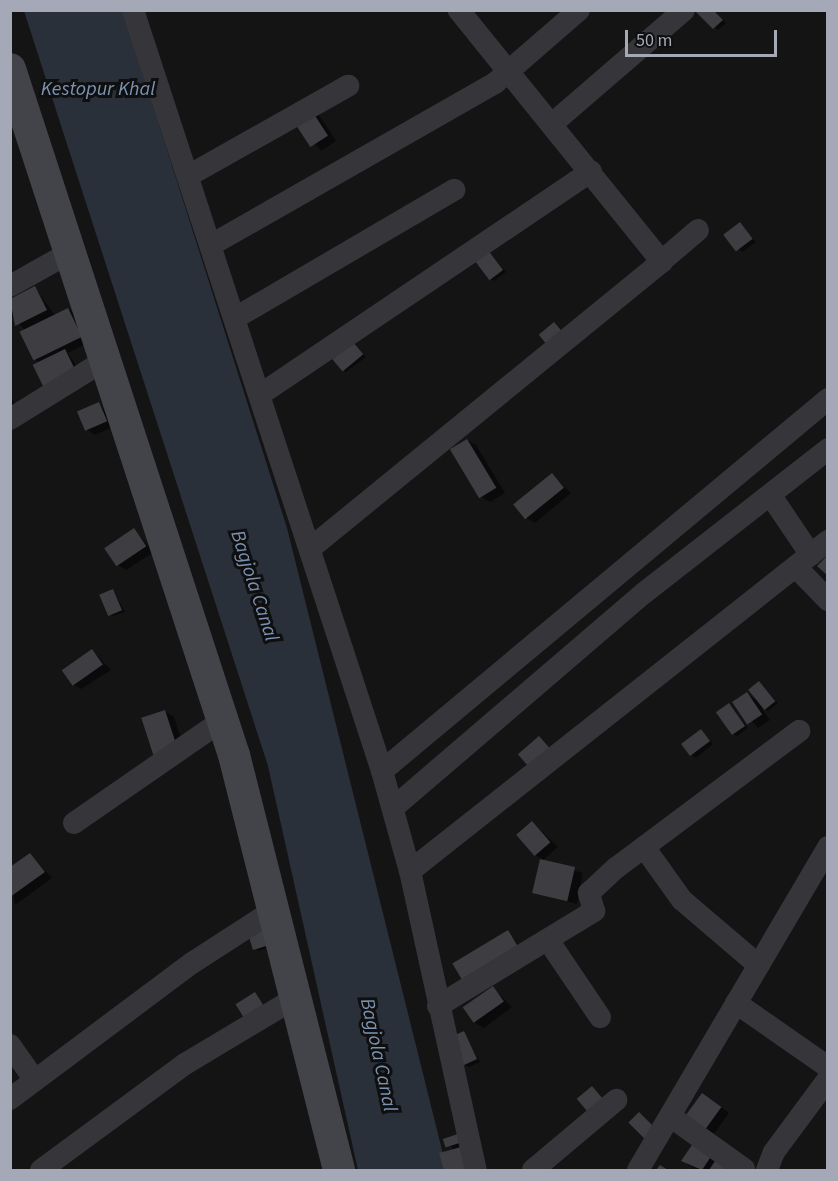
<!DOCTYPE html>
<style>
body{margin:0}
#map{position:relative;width:838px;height:1181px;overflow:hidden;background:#141415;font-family:"Source Sans 3",sans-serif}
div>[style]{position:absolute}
.water>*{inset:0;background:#2a3039}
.shadow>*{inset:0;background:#0007}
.building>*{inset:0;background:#3e3e42;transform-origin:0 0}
.street>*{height:22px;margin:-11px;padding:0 11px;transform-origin:11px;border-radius:11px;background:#35353a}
.secondary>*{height:32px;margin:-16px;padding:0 16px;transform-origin:16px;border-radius:16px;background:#43444a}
span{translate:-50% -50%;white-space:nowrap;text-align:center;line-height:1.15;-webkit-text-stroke:6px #0f0f10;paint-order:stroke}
.water-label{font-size:20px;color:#7c92b1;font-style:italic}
.frame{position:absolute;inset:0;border:12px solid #a5a8b6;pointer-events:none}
.scale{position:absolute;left:625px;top:30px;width:152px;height:27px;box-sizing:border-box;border:3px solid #a5a8b6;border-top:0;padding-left:8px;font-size:18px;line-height:21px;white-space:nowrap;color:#a5a8b6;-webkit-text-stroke:4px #0f0f10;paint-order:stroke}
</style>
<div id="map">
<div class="water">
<i style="clip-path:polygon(24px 11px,123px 11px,287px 528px,447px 1170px,358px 1170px,268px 766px)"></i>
</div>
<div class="shadow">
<i style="clip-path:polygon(713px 10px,726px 23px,718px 30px,697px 11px)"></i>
<i style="clip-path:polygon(319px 115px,336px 141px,321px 151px,295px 120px)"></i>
<i style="clip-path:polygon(740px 224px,756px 242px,742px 252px,726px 235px)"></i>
<i style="clip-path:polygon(488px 251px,506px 272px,494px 281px,490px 279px)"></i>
<i style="clip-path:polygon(35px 288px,55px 315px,68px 309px,76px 314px,90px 342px,68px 353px,85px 379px,35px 360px,25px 330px,10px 314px,10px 300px)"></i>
<i style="clip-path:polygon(353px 343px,366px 357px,346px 372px,342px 370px)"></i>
<i style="clip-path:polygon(10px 395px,21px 413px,10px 419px)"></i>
<i style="clip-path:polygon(99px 403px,115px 426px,95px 435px,86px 429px)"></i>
<i style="clip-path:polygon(467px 440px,476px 445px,505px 493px,490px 502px,481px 497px)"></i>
<i style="clip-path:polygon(552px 475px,571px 493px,535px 523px,526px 518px)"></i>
<i style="clip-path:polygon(134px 530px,154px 552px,126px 570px,118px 565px)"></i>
<i style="clip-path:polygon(113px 590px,125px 612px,113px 616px,109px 614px)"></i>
<i style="clip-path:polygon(93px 651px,111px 670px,81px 689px,73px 684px)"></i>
<i style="clip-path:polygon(760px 683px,778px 703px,768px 711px,761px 707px,770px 720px,758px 728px,734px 702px,747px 694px,757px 700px)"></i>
<i style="clip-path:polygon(729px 705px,748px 728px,737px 736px,733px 734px)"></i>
<i style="clip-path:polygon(165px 711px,174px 717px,186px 754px,165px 761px)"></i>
<i style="clip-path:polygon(701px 731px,713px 744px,696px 758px,692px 756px)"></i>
<i style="clip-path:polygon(532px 822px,558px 847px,542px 861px,583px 873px,577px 904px,534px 892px,542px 859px,534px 855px)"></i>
<i style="clip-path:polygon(30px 854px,52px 878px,15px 905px,10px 869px)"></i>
<i style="clip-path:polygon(508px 932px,528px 957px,474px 988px)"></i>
<i style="clip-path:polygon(250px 935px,278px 945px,258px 951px)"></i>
<i style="clip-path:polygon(493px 988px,512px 1007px,484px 1028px,475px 1023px)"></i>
<i style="clip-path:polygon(464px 1033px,480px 1062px,469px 1067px,465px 1065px)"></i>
<i style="clip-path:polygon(711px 1100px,729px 1113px,713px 1135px,704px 1130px)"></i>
<i style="clip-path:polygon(445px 1139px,464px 1145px,458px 1147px,470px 1154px,474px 1170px,445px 1170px,441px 1154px,454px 1150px)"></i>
<i style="clip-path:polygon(697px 1141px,735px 1170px,697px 1170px,683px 1161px)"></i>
</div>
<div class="building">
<i style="clip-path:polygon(694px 10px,713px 10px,723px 20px,713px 29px)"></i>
<i style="left:310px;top:108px;width:33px;height:21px;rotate:57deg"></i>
<i style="left:740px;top:222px;width:21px;height:21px;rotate:53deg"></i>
<i style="left:488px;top:250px;width:25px;height:17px;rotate:53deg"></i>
<i style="clip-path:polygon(35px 286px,47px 310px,15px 326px,10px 299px)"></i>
<i style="left:68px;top:308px;width:32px;height:54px;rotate:64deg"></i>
<i style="left:554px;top:322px;width:23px;height:20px;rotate:50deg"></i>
<i style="left:353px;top:342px;width:16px;height:27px;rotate:50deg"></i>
<i style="left:65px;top:349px;width:28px;height:36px;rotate:64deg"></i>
<i style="left:99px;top:402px;width:21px;height:24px;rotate:67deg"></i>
<i style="left:467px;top:439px;width:57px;height:20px;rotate:59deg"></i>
<i style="left:552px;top:473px;width:19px;height:50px;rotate:51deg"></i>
<i style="left:134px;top:528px;width:22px;height:36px;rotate:56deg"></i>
<i style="clip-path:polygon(828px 555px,828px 576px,817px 566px)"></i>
<i style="left:113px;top:589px;width:23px;height:15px;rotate:67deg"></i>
<i style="left:92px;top:649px;width:19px;height:37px;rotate:55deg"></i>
<i style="left:759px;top:681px;width:26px;height:14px;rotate:51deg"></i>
<i style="left:747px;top:692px;width:27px;height:18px;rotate:56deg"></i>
<i style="left:729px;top:703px;width:28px;height:16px;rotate:55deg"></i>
<i style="left:165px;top:710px;width:41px;height:25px;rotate:72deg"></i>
<i style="left:701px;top:729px;width:15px;height:25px;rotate:53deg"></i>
<i style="left:539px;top:736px;width:23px;height:28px;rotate:49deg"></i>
<i style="left:532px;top:821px;width:28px;height:21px;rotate:49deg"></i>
<i style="clip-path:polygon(30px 853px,45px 872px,10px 897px,10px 867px)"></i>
<i style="left:540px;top:859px;width:36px;height:35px;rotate:13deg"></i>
<i style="left:270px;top:927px;width:17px;height:23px;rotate:73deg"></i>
<i style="left:508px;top:930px;width:26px;height:65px;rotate:59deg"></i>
<i style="left:493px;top:986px;width:19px;height:37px;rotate:55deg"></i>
<i style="left:255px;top:992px;width:15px;height:23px;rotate:58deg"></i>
<i style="left:464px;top:1031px;width:31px;height:16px;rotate:65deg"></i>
<i style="left:592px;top:1086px;width:16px;height:20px;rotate:50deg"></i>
<i style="left:702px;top:1093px;width:24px;height:30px;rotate:36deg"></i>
<i style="left:639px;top:1112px;width:23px;height:15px;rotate:45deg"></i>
<i style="left:458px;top:1134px;width:9px;height:16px;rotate:72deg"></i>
<i style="clip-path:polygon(696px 1139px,714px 1152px,702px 1170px,681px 1161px)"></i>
<i style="clip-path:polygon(461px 1147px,467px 1170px,444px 1170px,439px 1153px)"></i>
<i style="clip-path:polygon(717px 1158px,732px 1170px,709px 1170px)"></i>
<i style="clip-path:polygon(660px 1165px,668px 1170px,656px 1170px)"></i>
</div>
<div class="street">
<i style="left:133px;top:10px;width:801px;rotate:71.88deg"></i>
<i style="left:382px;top:771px;width:104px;rotate:74.4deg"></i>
<i style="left:410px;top:871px;width:306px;rotate:77.6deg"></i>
<i style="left:552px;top:124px;width:174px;rotate:-40.8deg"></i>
<i style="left:188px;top:176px;width:184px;rotate:-29.4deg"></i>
<i style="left:211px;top:245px;width:327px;rotate:-29.7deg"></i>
<i style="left:495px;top:83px;width:111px;rotate:-41deg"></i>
<i style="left:663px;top:260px;width:46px;rotate:-40.6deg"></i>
<i style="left:10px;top:286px;width:68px;rotate:-29.2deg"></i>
<i style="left:235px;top:318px;width:254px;rotate:-30.3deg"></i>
<i style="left:261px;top:394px;width:398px;rotate:-34deg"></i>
<i style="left:10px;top:419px;width:112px;rotate:-31.8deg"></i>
<i style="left:771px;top:496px;width:71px;rotate:55.9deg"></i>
<i style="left:312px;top:547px;width:451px;rotate:-39.2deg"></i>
<i style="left:662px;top:262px;width:324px;rotate:-128.9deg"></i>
<i style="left:796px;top:567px;width:46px;rotate:45.9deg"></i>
<i style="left:382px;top:771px;width:581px;rotate:-39.83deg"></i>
<i style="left:393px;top:808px;width:330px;rotate:-40.6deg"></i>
<i style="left:644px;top:593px;width:234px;rotate:-38deg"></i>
<i style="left:74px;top:823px;width:181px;rotate:-34.7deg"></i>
<i style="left:644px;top:847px;width:65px;rotate:54.4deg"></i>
<i style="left:682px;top:900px;width:100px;rotate:40.5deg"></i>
<i style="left:410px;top:871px;width:533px;rotate:-38.29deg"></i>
<i style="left:548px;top:940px;width:93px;rotate:56deg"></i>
<i style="left:736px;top:1003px;width:112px;rotate:34.8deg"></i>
<i style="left:438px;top:1006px;width:183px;rotate:-31.3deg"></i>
<i style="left:594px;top:911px;width:19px;rotate:-106deg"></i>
<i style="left:589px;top:893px;width:37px;rotate:-43deg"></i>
<i style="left:616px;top:868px;width:229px;rotate:-36.8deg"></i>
<i style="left:10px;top:1045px;width:42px;rotate:54.8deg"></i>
<i style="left:10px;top:1099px;width:227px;rotate:-36.8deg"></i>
<i style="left:192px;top:963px;width:98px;rotate:-32.9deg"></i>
<i style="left:670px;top:1116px;width:91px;rotate:35.6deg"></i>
<i style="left:41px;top:1170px;width:179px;rotate:-36.4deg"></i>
<i style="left:185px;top:1064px;width:131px;rotate:-30.9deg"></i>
<i style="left:533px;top:1170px;width:109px;rotate:-40.1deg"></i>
<i style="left:638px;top:1170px;width:375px;rotate:-59.5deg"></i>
<i style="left:767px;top:1170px;width:19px;rotate:-69deg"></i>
<i style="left:774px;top:1152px;width:91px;rotate:-53.5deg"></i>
</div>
<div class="secondary">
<i style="left:10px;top:69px;width:722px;rotate:71.92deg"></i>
<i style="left:234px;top:755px;width:428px;rotate:75.8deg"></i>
</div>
<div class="water-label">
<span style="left:98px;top:89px">Kestopur Khal</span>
<span style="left:254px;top:586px;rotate:72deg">Bagjola Canal</span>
<span style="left:378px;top:1055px;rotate:78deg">Bagjola Canal</span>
</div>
<div class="frame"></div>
<div class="scale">50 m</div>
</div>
